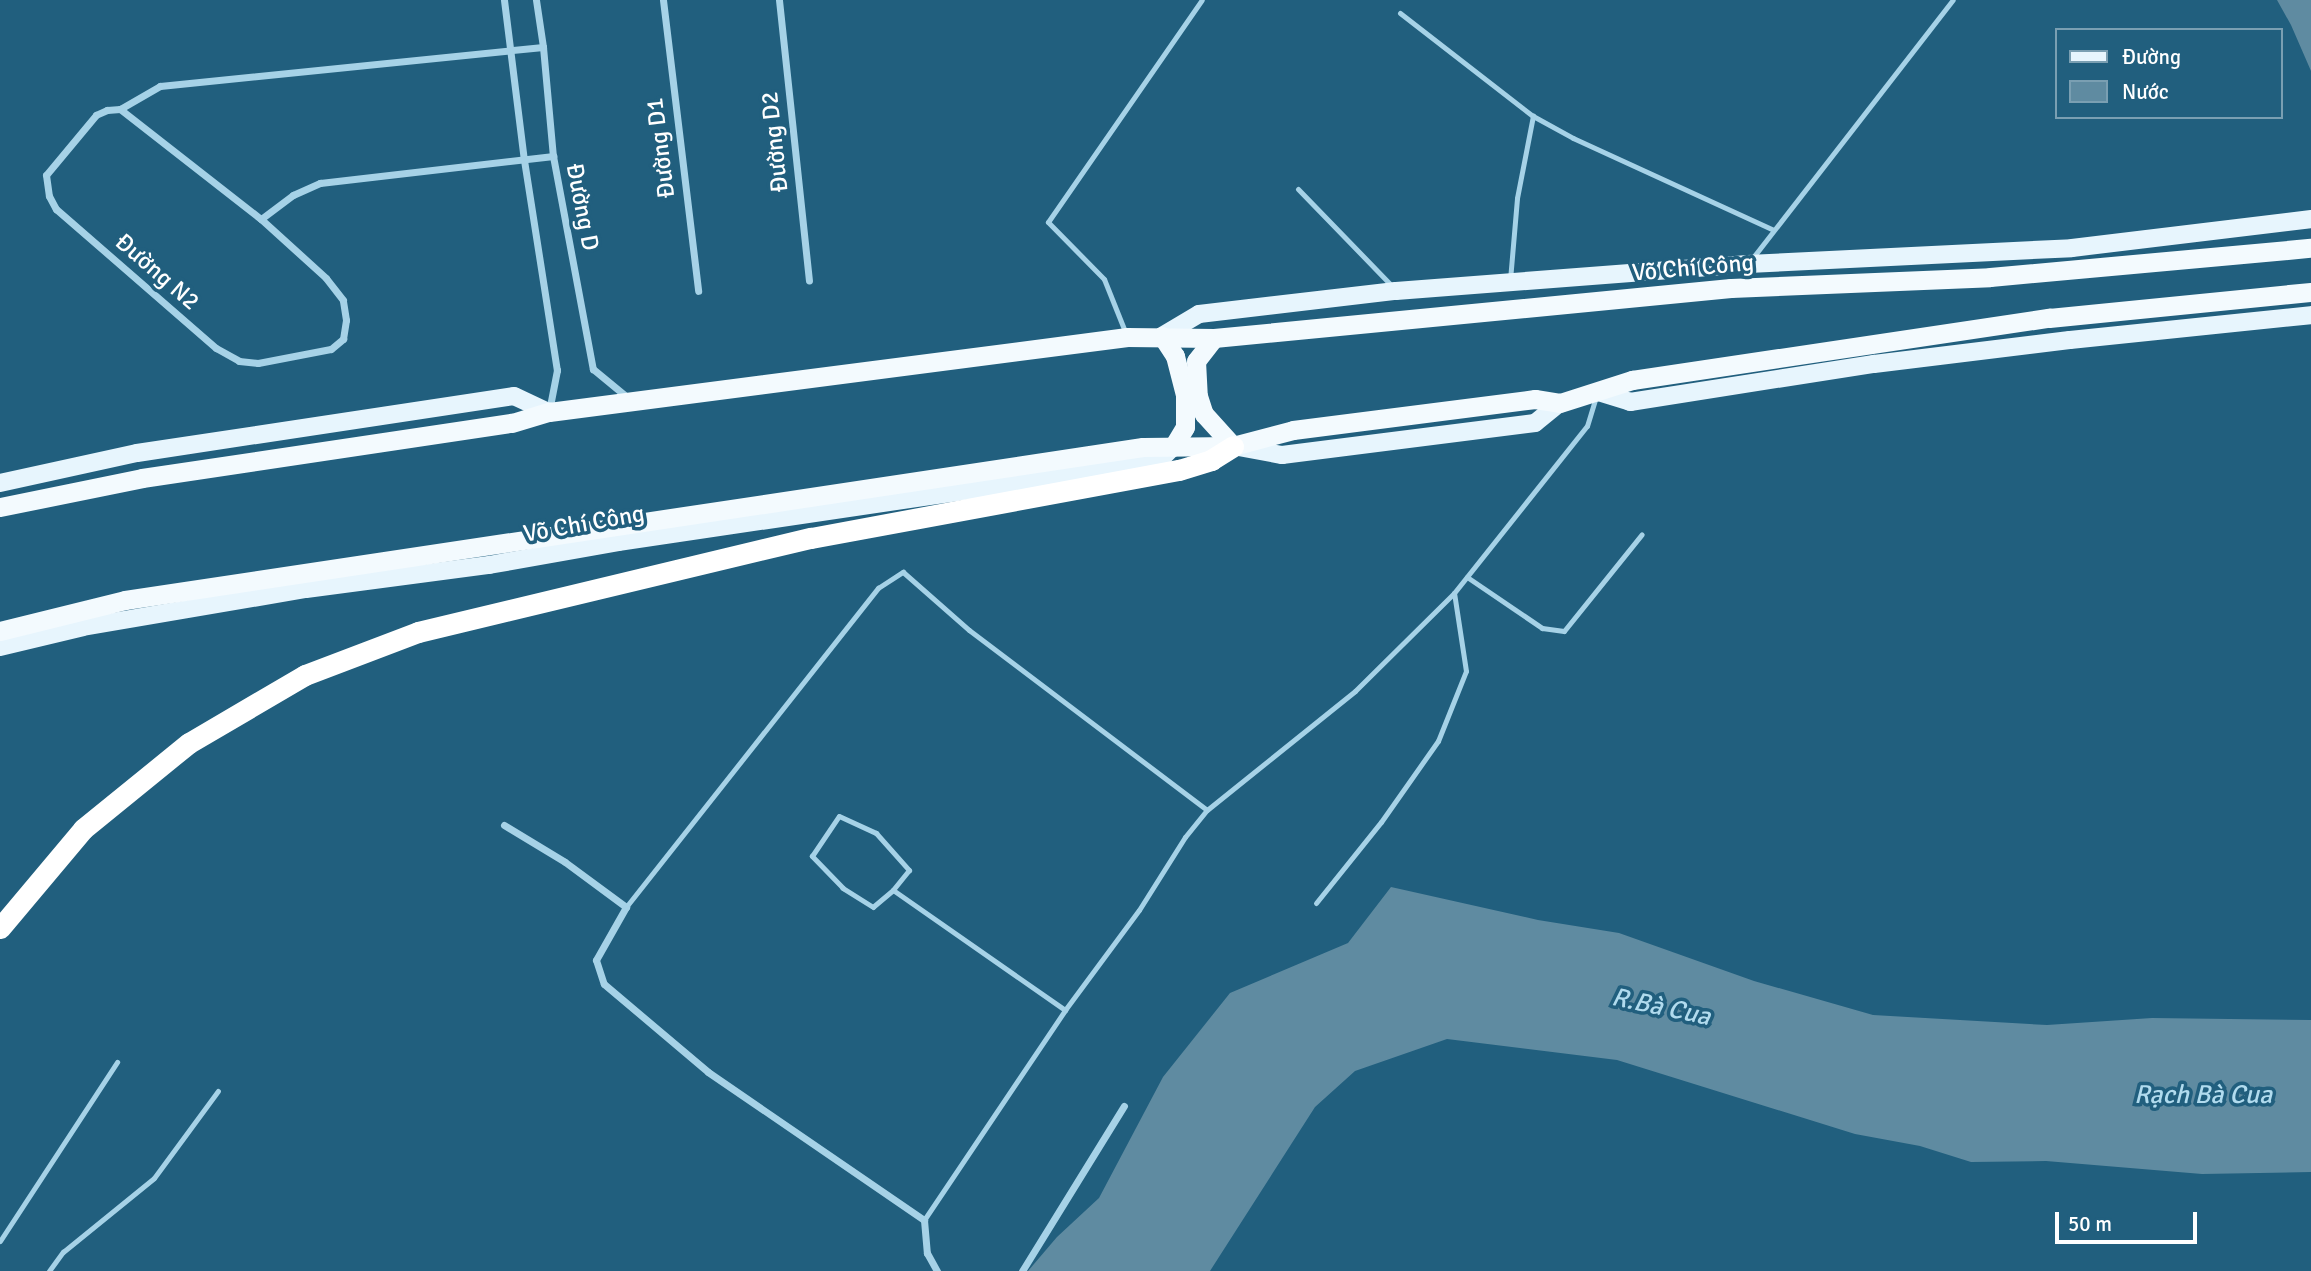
<!DOCTYPE html>
<meta charset="utf-8">
<style>
body{margin:0}
#map{position:relative;width:2311px;height:1271px;overflow:hidden;background:#215f7e;font-family:Signika,sans-serif}
div>[style]{position:absolute}
.water>*{inset:0;background:#5f8ba1}
.service>*{height:5px;margin:-2.5px;padding:0 2.5px;transform-origin:2.5px;border-radius:2.5px;background:#a6d2e7}
.minor>*{height:7px;margin:-3.5px;padding:0 3.5px;transform-origin:3.5px;border-radius:3.5px;background:#a6d2e7}
.primary>*{height:18px;margin:-9px;padding:0 9px;transform-origin:9px;border-radius:9px;background:#e7f5fd}
.trunk>*{height:19px;margin:-9.5px;padding:0 9.5px;transform-origin:9.5px;border-radius:9.5px;background:#f3fafe}
.motorway>*{height:21px;margin:-10.5px;padding:0 10.5px;transform-origin:10.5px;border-radius:10.5px;background:#fff}
span{translate:-50% -50%;white-space:nowrap;text-align:center;line-height:1.15;-webkit-text-stroke:7px #215f7e;paint-order:stroke}
.street-label{font-size:24px;color:#fff}
.water-label{font-size:26px;color:#b1dbee;font-style:italic}
.legend{position:absolute;left:2055px;top:28px;width:228px;height:91px;box-sizing:border-box;background:#215f7e;border:2px solid #7a9fb2;margin:0;padding:9px 12px;list-style:none;font-size:21px;color:#fff}
.legend li{display:flex;align-items:center;gap:14px;height:35px}
.legend b{width:35px;border:2px solid #7a9fb2}
.scale{position:absolute;left:2055px;top:1212px;width:142px;height:32px;box-sizing:border-box;border:4px solid #fff;border-top:0;padding-left:9px;font-size:21px;line-height:24px;white-space:nowrap;color:#fff;-webkit-text-stroke:5px #215f7e;paint-order:stroke}
</style>
<div id="map">
<div class="water">
<i style="clip-path:polygon(2277px 0,2311px 0,2311px 71px,2291px 25px)"></i>
<i style="clip-path:polygon(1391px 887px,1538px 920px,1619px 933px,1754px 981px,1873px 1015px,2047px 1025px,2152px 1018px,2311px 1020px,2311px 1172px,2202px 1174px,2046px 1161px,1971px 1162px,1920px 1146px,1855px 1134px,1617px 1060px,1447px 1039px,1355px 1071px,1315px 1107px,1210px 1271px,1028px 1271px,1057px 1237px,1099px 1198px,1163px 1077px,1230px 993px,1348px 943px)"></i>
</div>
<div class="service">
<i style="left:1400px;top:13px;width:168px;rotate:37.8deg"></i>
<i style="left:1533px;top:116px;width:46px;rotate:28.8deg"></i>
<i style="left:1573px;top:138px;width:219px;rotate:24.6deg"></i>
<i style="left:1298px;top:189px;width:135px;rotate:45.9deg"></i>
<i style="left:1751px;top:260px;width:329px;rotate:-52.2deg"></i>
<i style="left:1510px;top:280px;width:82px;rotate:-85.1deg"></i>
<i style="left:1517px;top:198px;width:84px;rotate:-79deg"></i>
<i style="left:1126px;top:334px;width:59px;rotate:-111.8deg"></i>
<i style="left:1104px;top:279px;width:80px;rotate:-134.5deg"></i>
<i style="left:1048px;top:222px;width:270px;rotate:-55.3deg"></i>
<i style="left:1467px;top:577px;width:91px;rotate:34.2deg"></i>
<i style="left:1542px;top:628px;width:22px;rotate:8deg"></i>
<i style="left:1564px;top:631px;width:124px;rotate:-51.2deg"></i>
<i style="left:839px;top:816px;width:41px;rotate:24.7deg"></i>
<i style="left:876px;top:833px;width:50px;rotate:48.3deg"></i>
<i style="left:909px;top:870px;width:26px;rotate:129deg"></i>
<i style="left:893px;top:890px;width:26px;rotate:140deg"></i>
<i style="left:873px;top:907px;width:36px;rotate:-148deg"></i>
<i style="left:843px;top:888px;width:45px;rotate:-134.1deg"></i>
<i style="left:812px;top:856px;width:48px;rotate:-56deg"></i>
<i style="left:893px;top:890px;width:210px;rotate:34.9deg"></i>
<i style="left:1316px;top:903px;width:104px;rotate:-51.3deg"></i>
<i style="left:1381px;top:822px;width:99px;rotate:-54.9deg"></i>
<i style="left:1438px;top:741px;width:75px;rotate:-68.2deg"></i>
<i style="left:1466px;top:671px;width:79px;rotate:-98.7deg"></i>
<i style="left:626px;top:907px;width:407px;rotate:-51.7deg"></i>
<i style="left:878px;top:588px;width:30px;rotate:-33deg"></i>
<i style="left:903px;top:572px;width:88px;rotate:41.3deg"></i>
<i style="left:969px;top:630px;width:298px;rotate:37.1deg"></i>
<i style="left:924px;top:1220px;width:253px;rotate:-56.1deg"></i>
<i style="left:1065px;top:1010px;width:124px;rotate:-53.5deg"></i>
<i style="left:1139px;top:910px;width:86px;rotate:-57.8deg"></i>
<i style="left:1185px;top:837px;width:35px;rotate:-51deg"></i>
<i style="left:1207px;top:810px;width:190px;rotate:-38.8deg"></i>
<i style="left:1355px;top:691px;width:139px;rotate:-44.7deg"></i>
<i style="left:1454px;top:593px;width:213px;rotate:-51.5deg"></i>
<i style="left:1587px;top:426px;width:30px;rotate:-73deg"></i>
<i style="left:0;top:1241px;width:214px;rotate:-56.8deg"></i>
<i style="left:49px;top:1271px;width:24px;rotate:-54deg"></i>
<i style="left:63px;top:1252px;width:117px;rotate:-39.1deg"></i>
<i style="left:154px;top:1178px;width:108px;rotate:-53.7deg"></i>
</div>
<div class="minor">
<i style="left:504px;top:0;width:161px;rotate:82.9deg"></i>
<i style="left:524px;top:160px;width:213px;rotate:81.1deg"></i>
<i style="left:557px;top:370px;width:42px;rotate:101deg"></i>
<i style="left:536px;top:0;width:48px;rotate:81.5deg"></i>
<i style="left:543px;top:47px;width:109px;rotate:84.8deg"></i>
<i style="left:553px;top:156px;width:217px;rotate:79.4deg"></i>
<i style="left:593px;top:369px;width:44px;rotate:39.5deg"></i>
<i style="left:663px;top:0;width:293px;rotate:83.1deg"></i>
<i style="left:779px;top:0;width:282px;rotate:83.9deg"></i>
<i style="left:543px;top:47px;width:385px;rotate:174.2deg"></i>
<i style="left:160px;top:86px;width:46px;rotate:150.1deg"></i>
<i style="left:120px;top:109px;width:13px;rotate:176deg"></i>
<i style="left:107px;top:110px;width:12px;rotate:156deg"></i>
<i style="left:96px;top:115px;width:78px;rotate:129.8deg"></i>
<i style="left:46px;top:175px;width:21px;rotate:82deg"></i>
<i style="left:49px;top:196px;width:15px;rotate:62deg"></i>
<i style="left:56px;top:209px;width:212px;rotate:41deg"></i>
<i style="left:216px;top:348px;width:26px;rotate:29deg"></i>
<i style="left:239px;top:361px;width:19px;rotate:6deg"></i>
<i style="left:258px;top:363px;width:74px;rotate:-10.9deg"></i>
<i style="left:331px;top:349px;width:16px;rotate:-40deg"></i>
<i style="left:343px;top:339px;width:19px;rotate:-81deg"></i>
<i style="left:346px;top:320px;width:20px;rotate:-99deg"></i>
<i style="left:343px;top:300px;width:28px;rotate:-128deg"></i>
<i style="left:326px;top:278px;width:88px;rotate:-137.8deg"></i>
<i style="left:261px;top:219px;width:40px;rotate:-37deg"></i>
<i style="left:293px;top:195px;width:30px;rotate:-24deg"></i>
<i style="left:320px;top:183px;width:235px;rotate:-6.6deg"></i>
<i style="left:120px;top:109px;width:179px;rotate:38deg"></i>
<i style="left:504px;top:825px;width:71px;rotate:31.2deg"></i>
<i style="left:565px;top:862px;width:76px;rotate:36.4deg"></i>
<i style="left:626px;top:907px;width:61px;rotate:119.5deg"></i>
<i style="left:596px;top:960px;width:25px;rotate:72deg"></i>
<i style="left:604px;top:984px;width:136px;rotate:40.2deg"></i>
<i style="left:708px;top:1072px;width:262px;rotate:34.4deg"></i>
<i style="left:924px;top:1220px;width:33px;rotate:85deg"></i>
<i style="left:927px;top:1253px;width:21px;rotate:61deg"></i>
<i style="left:1022px;top:1271px;width:194px;rotate:-58.3deg"></i>
</div>
<div class="primary">
<i style="left:1162px;top:336px;width:43px;rotate:-30.7deg"></i>
<i style="left:1199px;top:314px;width:198px;rotate:-6.7deg"></i>
<i style="left:1396px;top:291px;width:353px;rotate:-4.4deg"></i>
<i style="left:1748px;top:264px;width:324px;rotate:-2.8deg"></i>
<i style="left:2072px;top:248px;width:241px;rotate:-6.9deg"></i>
<i style="left:1598px;top:392px;width:34px;rotate:17deg"></i>
<i style="left:1630px;top:402px;width:247px;rotate:-8.9deg"></i>
<i style="left:1874px;top:364px;width:197px;rotate:-7deg"></i>
<i style="left:2070px;top:340px;width:242px;rotate:-5.9deg"></i>
<i style="left:1233px;top:446px;width:50px;rotate:10.4deg"></i>
<i style="left:1282px;top:455px;width:255px;rotate:-7.2deg"></i>
<i style="left:1535px;top:423px;width:32px;rotate:-39deg"></i>
<i style="left:0;top:483px;width:140px;rotate:-12.4deg"></i>
<i style="left:137px;top:453px;width:381px;rotate:-8.6deg"></i>
<i style="left:514px;top:396px;width:38px;rotate:25deg"></i>
<i style="left:0;top:647px;width:85px;rotate:-13.5deg"></i>
<i style="left:83px;top:627px;width:226px;rotate:-9.7deg"></i>
<i style="left:306px;top:589px;width:185px;rotate:-7.5deg"></i>
<i style="left:489px;top:565px;width:131px;rotate:-10.1deg"></i>
<i style="left:618px;top:542px;width:529px;rotate:-8.38deg"></i>
<i style="left:1141px;top:465px;width:22px;rotate:-18deg"></i>
<i style="left:1162px;top:458px;width:16px;rotate:-45deg"></i>
</div>
<div class="trunk">
<i style="left:1162px;top:336px;width:24px;rotate:57deg"></i>
<i style="left:1175px;top:356px;width:40px;rotate:75.6deg"></i>
<i style="left:1185px;top:395px;width:32px;rotate:90deg"></i>
<i style="left:1185px;top:427px;width:23px;rotate:121deg"></i>
<i style="left:1214px;top:338px;width:29px;rotate:128deg"></i>
<i style="left:1196px;top:361px;width:35px;rotate:87deg"></i>
<i style="left:1198px;top:396px;width:19px;rotate:72deg"></i>
<i style="left:1204px;top:414px;width:43px;rotate:47.8deg"></i>
<i style="left:0;top:507px;width:145px;rotate:-11.5deg"></i>
<i style="left:142px;top:478px;width:374px;rotate:-8.5deg"></i>
<i style="left:512px;top:423px;width:39px;rotate:-17deg"></i>
<i style="left:549px;top:412px;width:583px;rotate:-7.39deg"></i>
<i style="left:1127px;top:337px;width:87px;rotate:0.7deg"></i>
<i style="left:1214px;top:338px;width:519px;rotate:-5.52deg"></i>
<i style="left:1731px;top:288px;width:259px;rotate:-2.4deg"></i>
<i style="left:1990px;top:277px;width:322px;rotate:-5.2deg"></i>
<i style="left:0;top:631px;width:129px;rotate:-13.9deg"></i>
<i style="left:125px;top:600px;width:1029px;rotate:-8.55deg"></i>
<i style="left:1143px;top:447px;width:90px;rotate:-0.6deg"></i>
<i style="left:1233px;top:446px;width:62px;rotate:-14.9deg"></i>
<i style="left:1293px;top:430px;width:244px;rotate:-7.3deg"></i>
<i style="left:1535px;top:399px;width:25px;rotate:9deg"></i>
<i style="left:1560px;top:403px;width:76px;rotate:-17.7deg"></i>
<i style="left:1632px;top:380px;width:422px;rotate:-8.5deg"></i>
<i style="left:2049px;top:318px;width:263px;rotate:-5.7deg"></i>
</div>
<div class="motorway">
<i style="left:0;top:928px;width:129px;rotate:-50deg"></i>
<i style="left:83px;top:829px;width:136px;rotate:-39.1deg"></i>
<i style="left:189px;top:743px;width:134px;rotate:-30.4deg"></i>
<i style="left:305px;top:675px;width:121px;rotate:-20.8deg"></i>
<i style="left:418px;top:632px;width:404px;rotate:-13.5deg"></i>
<i style="left:811px;top:538px;width:374px;rotate:-10.5deg"></i>
<i style="left:1179px;top:470px;width:34px;rotate:-17deg"></i>
<i style="left:1211px;top:460px;width:26px;rotate:-32deg"></i>
</div>
<div class="street-label">
<span style="left:775px;top:142px;rotate:-96deg">Đường D2</span>
<span style="left:661px;top:148px;rotate:-97deg">Đường D1</span>
<span style="left:582px;top:207px;rotate:79deg">Đường D</span>
<span style="left:1693px;top:268px;rotate:-5deg">Võ Chí Công</span>
<span style="left:157px;top:272px;rotate:41deg">Đường N2</span>
<span style="left:584px;top:524px;rotate:-10deg">Võ Chí Công</span>
</div>
<div class="water-label">
<span style="left:1661px;top:1008px;rotate:12deg">R.Bà Cua</span>
<span style="left:2203px;top:1096px">Rạch Bà Cua</span>
</div>
<ul class="legend">
<li><b style="height:9px;background:#e7f5fd"></b>Đường</li>
<li><b style="height:19px;background:#5f8ba1"></b>Nước</li>
</ul>
<div class="scale">50 m</div>
</div>
